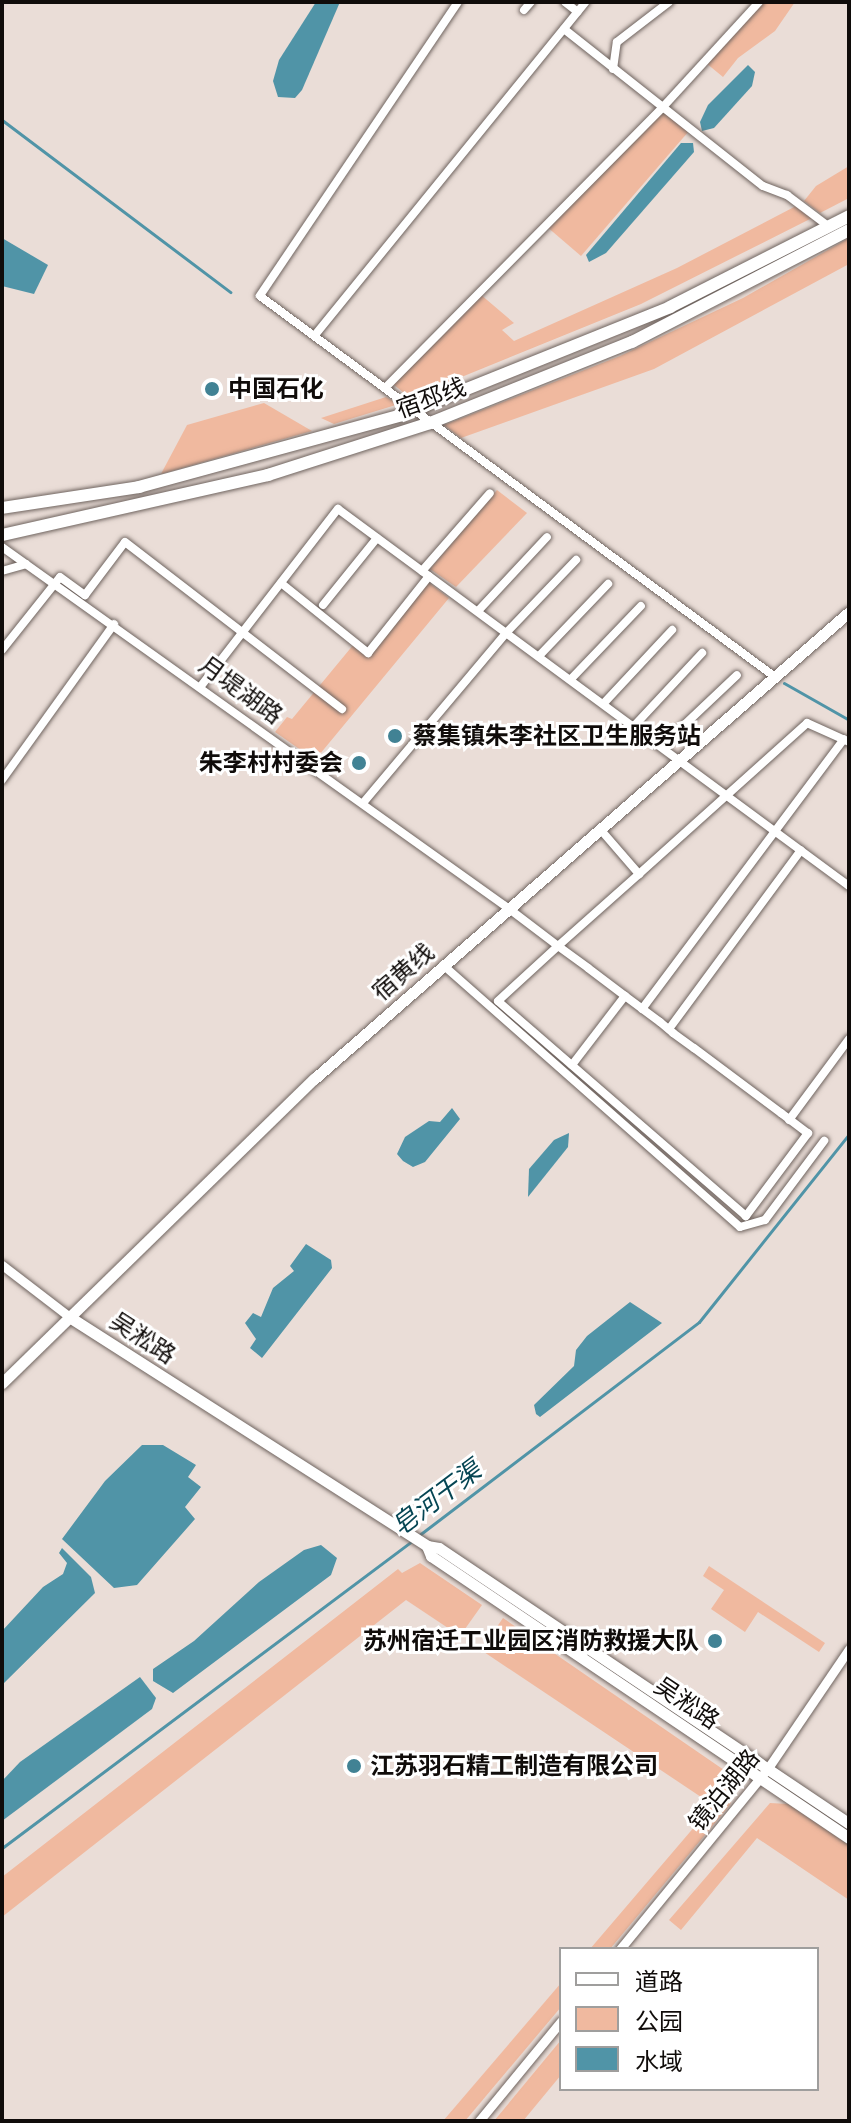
<!DOCTYPE html>
<meta charset="utf-8">
<style>
body{margin:0}
#map{position:relative;width:851px;height:2123px;overflow:hidden;background:#eaddd7;font-family:Quicksand,"Noto Sans SC",sans-serif}
div>[style]{position:absolute}
.green>*{inset:0;background:#f0b99f}
.water>*{inset:0;background:#5094a7}
.stream>*{height:3px;margin:-1.5px;padding:0 1.5px;transform-origin:1.5px;border-radius:1.5px;background:#5094a7}
.roads{filter:drop-shadow(0 0 2px #6f645f) drop-shadow(0 0 2px #6f645f)}
.minor>*{height:8px;margin:-4px;padding:0 4px;transform-origin:4px;border-radius:4px;background:#fff}
.tertiary>*{height:9px;margin:-4.5px;padding:0 4.5px;transform-origin:4.5px;border-radius:4.5px;background:#fff}
.secondary>*{height:11px;margin:-5.5px;padding:0 5.5px;transform-origin:5.5px;border-radius:5.5px;background:#fff}
.primary>*{height:12px;margin:-6px;padding:0 6px;transform-origin:6px;border-radius:6px;background:#fff}
.dots>*{width:22px;height:22px;translate:-50% -50%;box-sizing:border-box;border:4px solid #fff;border-radius:50%}
span{translate:-50% -50%;white-space:nowrap;text-align:center;line-height:1.15;-webkit-text-stroke:6px #fff;paint-order:stroke}
.poi-label{font-size:24px;color:#100c0a;font-weight:700}
.left{translate:0 -50%;text-align:left}
.right{translate:-100% -50%;text-align:right}
.street-label{font-size:24px;color:#100c0a}
.water-label{font-size:26px;color:#054553;font-style:italic}
.frame{position:absolute;inset:0;border:4px solid #100c0a;pointer-events:none}
.legend{position:absolute;left:559px;top:1947px;width:260px;height:144px;box-sizing:border-box;background:#fff;border:2px solid #9f9e9d;margin:0;padding:10px 14px;list-style:none;font-size:24px;color:#100c0a}
.legend li{display:flex;align-items:center;gap:16px;height:40px}
.legend b{width:40px;border:2px solid #9f9e9d}
</style>
<div id="map">
<div class="green">
<i style="clip-path:polygon(761px 2px,795px 2px,775px 31px,738px 58px,723px 77px,706px 63px)"></i>
<i style="clip-path:polygon(662px 111px,689px 131px,581px 256px,546px 226px)"></i>
<i style="clip-path:polygon(849px 166px,849px 198px,820px 213px,804px 201px,816px 186px)"></i>
<i style="clip-path:polygon(796px 206px,812px 218px,641px 304px,410px 398px,393px 384px,480px 294px,514px 323px,502px 330px,514px 341px,677px 268px)"></i>
<i style="clip-path:polygon(849px 238px,849px 264px,654px 369px,461px 438px,444px 425px,620px 356px,743px 298px)"></i>
<i style="clip-path:polygon(386px 397px,399px 404px,334px 424px,321px 418px)"></i>
<i style="clip-path:polygon(264px 403px,312px 431px,161px 474px,187px 425px)"></i>
<i style="clip-path:polygon(497px 490px,527px 513px,456px 587px,430px 569px)"></i>
<i style="clip-path:polygon(428px 582px,449px 598px,315px 760px,275px 732px,287px 717px,292px 719px,354px 644px,369px 656px)"></i>
<i style="clip-path:polygon(420px 1563px,482px 1605px,460px 1636px,406px 1600px,2px 1917px,2px 1877px,398px 1569px,402px 1573px)"></i>
<i style="clip-path:polygon(709px 1566px,825px 1643px,819px 1652px,758px 1612px,745px 1632px,711px 1609px,724px 1590px,703px 1576px)"></i>
<i style="clip-path:polygon(503px 1618px,724px 1770px,736px 1786px,730px 1805px,610px 1949px,590px 1949px,713px 1805px,481px 1650px)"></i>
<i style="clip-path:polygon(770px 1803px,788px 1804px,849px 1845px,849px 1900px,757px 1838px,681px 1930px,669px 1920px)"></i>
<i style="clip-path:polygon(561px 1983px,561px 2007px,465px 2121px,443px 2121px)"></i>
<i style="clip-path:polygon(561px 2040px,561px 2075px,523px 2121px,494px 2121px)"></i>
</div>
<div class="water">
<i style="clip-path:polygon(316px 2px,340px 2px,302px 90px,295px 98px,278px 97px,273px 81px,279px 60px)"></i>
<i style="clip-path:polygon(748px 65px,755px 72px,752px 86px,714px 128px,702px 131px,700px 122px,708px 105px)"></i>
<i style="clip-path:polygon(681px 143px,693px 143px,694px 152px,606px 253px,589px 262px,586px 255px)"></i>
<i style="clip-path:polygon(2px 238px,48px 265px,34px 294px,2px 286px)"></i>
<i style="clip-path:polygon(452px 1108px,460px 1119px,425px 1162px,413px 1167px,403px 1161px,397px 1154px,405px 1137px,429px 1121px,440px 1122px)"></i>
<i style="clip-path:polygon(569px 1133px,568px 1147px,528px 1197px,529px 1169px,554px 1140px)"></i>
<i style="clip-path:polygon(306px 1244px,331px 1260px,332px 1268px,262px 1358px,250px 1348px,256px 1339px,245px 1323px,253px 1313px,261px 1317px,273px 1288px,294px 1271px,290px 1266px)"></i>
<i style="clip-path:polygon(630px 1302px,662px 1323px,540px 1417px,536px 1414px,534px 1405px,574px 1366px,576px 1350px,587px 1336px)"></i>
<i style="clip-path:polygon(142px 1445px,163px 1445px,196px 1465px,188px 1477px,201px 1487px,185px 1507px,195px 1519px,137px 1585px,114px 1588px,62px 1539px,105px 1481px)"></i>
<i style="clip-path:polygon(321px 1545px,337px 1558px,331px 1575px,173px 1693px,153px 1681px,153px 1669px,194px 1641px,259px 1582px,304px 1550px)"></i>
<i style="clip-path:polygon(62px 1548px,91px 1577px,95px 1593px,2px 1685px,2px 1631px,43px 1587px,63px 1574px,67px 1563px,59px 1553px)"></i>
<i style="clip-path:polygon(140px 1677px,156px 1698px,152px 1709px,2px 1821px,2px 1781px,20px 1762px)"></i>
</div>
<div class="stream">
<i style="left:2px;top:120px;width:286px;rotate:37deg"></i>
<i style="left:784px;top:683px;width:75px;rotate:29.6deg"></i>
<i style="left:418px;top:1536px;width:353px;rotate:-37.3deg"></i>
<i style="left:699px;top:1322px;width:241px;rotate:-51.4deg"></i>
<i style="left:2px;top:1848px;width:512px;rotate:-36.83deg"></i>
</div>
<div class="roads">
<div class="minor">
<i style="left:458px;top:2px;width:354px;rotate:124deg"></i>
<i style="left:260px;top:296px;width:641px;rotate:36.49deg"></i>
<i style="left:565px;top:2px;width:16px;rotate:38deg"></i>
<i style="left:524px;top:10px;width:11px;rotate:-49deg"></i>
<i style="left:564px;top:29px;width:253px;rotate:38.3deg"></i>
<i style="left:763px;top:186px;width:26px;rotate:21deg"></i>
<i style="left:787px;top:195px;width:51px;rotate:37.1deg"></i>
<i style="left:613px;top:69px;width:27px;rotate:-82deg"></i>
<i style="left:617px;top:42px;width:66px;rotate:-37.6deg"></i>
<i style="left:315px;top:335px;width:429px;rotate:-50.9deg"></i>
<i style="left:386px;top:387px;width:392px;rotate:-45.3deg"></i>
<i style="left:662px;top:108px;width:144px;rotate:-47.5deg"></i>
<i style="left:2px;top:547px;width:622px;rotate:35.51deg"></i>
<i style="left:508px;top:908px;width:63px;rotate:37.2deg"></i>
<i style="left:558px;top:946px;width:37px;rotate:36deg"></i>
<i style="left:588px;top:968px;width:46px;rotate:37.1deg"></i>
<i style="left:625px;top:996px;width:44px;rotate:36.6deg"></i>
<i style="left:660px;top:1022px;width:17px;rotate:40deg"></i>
<i style="left:673px;top:1033px;width:26px;rotate:36deg"></i>
<i style="left:694px;top:1048px;width:109px;rotate:36.8deg"></i>
<i style="left:781px;top:1113px;width:34px;rotate:37deg"></i>
<i style="left:808px;top:1133px;width:104px;rotate:126.8deg"></i>
<i style="left:746px;top:1216px;width:328px;rotate:-139.1deg"></i>
<i style="left:498px;top:1001px;width:81px;rotate:-42.5deg"></i>
<i style="left:558px;top:946px;width:108px;rotate:-41.6deg"></i>
<i style="left:639px;top:874px;width:226px;rotate:-41.9deg"></i>
<i style="left:807px;top:723px;width:46px;rotate:24.3deg"></i>
<i style="left:2px;top:571px;width:25px;rotate:-16deg"></i>
<i style="left:422px;top:571px;width:103px;rotate:-48.9deg"></i>
<i style="left:281px;top:583px;width:112px;rotate:38.8deg"></i>
<i style="left:368px;top:653px;width:98px;rotate:-51.6deg"></i>
<i style="left:323px;top:605px;width:86px;rotate:-51.1deg"></i>
<i style="left:478px;top:611px;width:101px;rotate:-47deg"></i>
<i style="left:2px;top:650px;width:93px;rotate:-51.5deg"></i>
<i style="left:60px;top:577px;width:31px;rotate:36deg"></i>
<i style="left:85px;top:595px;width:66px;rotate:-53deg"></i>
<i style="left:125px;top:542px;width:274px;rotate:37.6deg"></i>
<i style="left:539px;top:656px;width:100px;rotate:-46.2deg"></i>
<i style="left:571px;top:679px;width:101px;rotate:-46.2deg"></i>
<i style="left:201px;top:686px;width:224px;rotate:-52.3deg"></i>
<i style="left:338px;top:509px;width:635px;rotate:36.42deg"></i>
<i style="left:604px;top:703px;width:100px;rotate:-47deg"></i>
<i style="left:634px;top:726px;width:100px;rotate:-47deg"></i>
<i style="left:662px;top:746px;width:103px;rotate:-43.4deg"></i>
<i style="left:2px;top:780px;width:192px;rotate:-54.3deg"></i>
<i style="left:363px;top:803px;width:224px;rotate:-49.9deg"></i>
<i style="left:507px;top:632px;width:100px;rotate:-46.2deg"></i>
<i style="left:600px;top:829px;width:60px;rotate:49.1deg"></i>
<i style="left:443px;top:965px;width:396px;rotate:41.4deg"></i>
<i style="left:740px;top:1227px;width:26px;rotate:-16deg"></i>
<i style="left:765px;top:1220px;width:99px;rotate:-53.2deg"></i>
<i style="left:642px;top:1009px;width:337px;rotate:-53.2deg"></i>
<i style="left:669px;top:1029px;width:222px;rotate:-53.6deg"></i>
<i style="left:572px;top:1065px;width:87px;rotate:-52.5deg"></i>
<i style="left:789px;top:1120px;width:101px;rotate:-53.5deg"></i>
</div>
<div class="tertiary">
<i style="left:2px;top:1265px;width:87px;rotate:37.5deg"></i>
<i style="left:620px;top:1949px;width:234px;rotate:-50.7deg"></i>
<i style="left:768px;top:1768px;width:144px;rotate:-55.8deg"></i>
<i style="left:479px;top:2121px;width:129px;rotate:-50.6deg"></i>
</div>
<div class="secondary">
<i style="left:71px;top:1318px;width:423px;rotate:32.6deg"></i>
<i style="left:427px;top:1546px;width:12px;rotate:9deg"></i>
<i style="left:439px;top:1548px;width:494px;rotate:33.9deg"></i>
<i style="left:2px;top:1383px;width:436px;rotate:-44.3deg"></i>
<i style="left:314px;top:1079px;width:710px;rotate:-41.12deg"></i>
<i style="left:427px;top:1546px;width:11px;rotate:68deg"></i>
<i style="left:431px;top:1556px;width:504px;rotate:34.01deg"></i>
</div>
<div class="primary">
<i style="left:2px;top:508px;width:139px;rotate:-8.7deg"></i>
<i style="left:139px;top:487px;width:273px;rotate:-15.3deg"></i>
<i style="left:402px;top:415px;width:289px;rotate:-21.9deg"></i>
<i style="left:670px;top:307px;width:201px;rotate:-26.9deg"></i>
<i style="left:2px;top:535px;width:273px;rotate:-12.7deg"></i>
<i style="left:268px;top:475px;width:170px;rotate:-17.8deg"></i>
<i style="left:430px;top:423px;width:218px;rotate:-21.9deg"></i>
<i style="left:632px;top:342px;width:244px;rotate:-27.3deg"></i>
</div>
</div>
<div class="dots">
<i style="left:212px;top:389px;background:#418294"></i>
<i style="left:395px;top:736px;background:#418294"></i>
<i style="left:359px;top:763px;background:#418294"></i>
<i style="left:715px;top:1641px;background:#418294"></i>
<i style="left:354px;top:1766px;background:#418294"></i>
</div>
<div class="poi-label">
<span class="left" style="left:228px;top:389px">中国石化</span>
<span class="left" style="left:413px;top:736px">蔡集镇朱李社区卫生服务站</span>
<span class="right" style="left:343px;top:763px">朱李村村委会</span>
<span class="right" style="left:699px;top:1641px">苏州宿迁工业园区消防救援大队</span>
<span class="left" style="left:370px;top:1766px">江苏羽石精工制造有限公司</span>
</div>
<div class="street-label">
<span style="left:431px;top:398px;rotate:-20deg">宿邳线</span>
<span style="left:241px;top:690px;rotate:36deg">月堤湖路</span>
<span style="left:403px;top:972px;rotate:-41deg">宿黄线</span>
<span style="left:143px;top:1338px;rotate:33deg">吴淞路</span>
<span style="left:687px;top:1703px;rotate:34deg">吴淞路</span>
<span style="left:724px;top:1790px;rotate:-51deg">镜泊湖路</span>
</div>
<div class="water-label">
<span style="left:436px;top:1498px;rotate:-37deg">皂河干渠</span>
</div>
<div class="frame"></div>
<ul class="legend">
<li><b style="height:10px;background:#fff"></b>道路</li>
<li><b style="height:22px;background:#f0b99f"></b>公园</li>
<li><b style="height:22px;background:#5094a7"></b>水域</li>
</ul>
</div>
